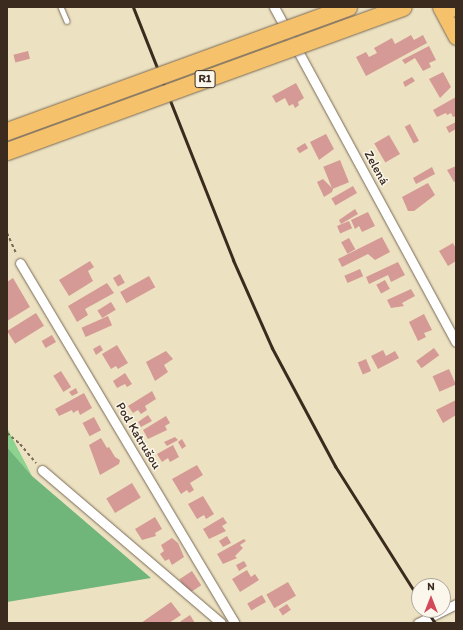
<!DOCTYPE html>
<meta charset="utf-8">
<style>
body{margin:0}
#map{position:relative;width:463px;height:630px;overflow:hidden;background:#ece1c0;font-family:Itim,sans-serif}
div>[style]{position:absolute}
.green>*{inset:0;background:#8bd38e}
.forest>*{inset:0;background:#70b579}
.building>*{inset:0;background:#d59a95;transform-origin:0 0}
.path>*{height:2px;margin-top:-1px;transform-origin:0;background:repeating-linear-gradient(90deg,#796a57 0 3px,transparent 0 6px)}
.roads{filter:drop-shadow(0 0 1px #796a57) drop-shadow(0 0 1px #796a57)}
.lane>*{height:4.5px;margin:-2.25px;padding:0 2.25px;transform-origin:2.25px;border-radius:2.25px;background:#fff}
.street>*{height:9px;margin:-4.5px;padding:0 4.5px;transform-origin:4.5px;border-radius:4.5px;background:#fff}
.primary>*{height:15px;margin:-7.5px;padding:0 7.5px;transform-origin:7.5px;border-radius:7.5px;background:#f5c16b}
.rail>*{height:3px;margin:-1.5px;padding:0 1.5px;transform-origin:1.5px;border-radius:1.5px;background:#3b2a1e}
.bridges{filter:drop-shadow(0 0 1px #796a57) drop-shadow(0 0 1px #796a57)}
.highway-bridge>*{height:17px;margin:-8.5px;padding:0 8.5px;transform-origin:8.5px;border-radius:8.5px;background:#f5c16b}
span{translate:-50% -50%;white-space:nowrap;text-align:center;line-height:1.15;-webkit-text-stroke:3px #fbf7ec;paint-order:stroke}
.shield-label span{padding:1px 3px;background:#fbf7ec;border:1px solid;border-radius:3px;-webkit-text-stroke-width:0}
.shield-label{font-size:12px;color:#3b2a1e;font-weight:700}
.street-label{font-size:13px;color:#3b2a1e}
.frame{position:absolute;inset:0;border:8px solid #3b2a1e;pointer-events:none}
.north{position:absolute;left:411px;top:578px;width:40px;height:40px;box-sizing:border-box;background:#fbf7ec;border:1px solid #aea59a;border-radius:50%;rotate:0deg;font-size:11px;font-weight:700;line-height:16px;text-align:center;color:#3b2a1e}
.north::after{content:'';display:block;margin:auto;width:14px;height:18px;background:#d1495b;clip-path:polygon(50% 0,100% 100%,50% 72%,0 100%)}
</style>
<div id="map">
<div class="green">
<i style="clip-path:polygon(7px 428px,18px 449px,32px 476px,7px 447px)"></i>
</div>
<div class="forest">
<i style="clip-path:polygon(7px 447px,32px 476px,151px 578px,7px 602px)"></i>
</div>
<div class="building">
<i style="clip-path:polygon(411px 35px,414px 40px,423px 35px,427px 43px,366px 76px,356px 57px,366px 52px,369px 57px,377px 53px,374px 48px,392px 38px,395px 44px)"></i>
<i style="clip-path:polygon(429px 46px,436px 60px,429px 63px,431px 67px,423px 71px,415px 58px,405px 64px,402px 60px)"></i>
<i style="left:28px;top:51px;width:8px;height:15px;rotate:76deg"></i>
<i style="clip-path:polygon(443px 72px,451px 87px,440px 98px,429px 79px)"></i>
<i style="clip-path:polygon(412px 77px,415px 81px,405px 87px,403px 82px)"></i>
<i style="clip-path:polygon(296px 83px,304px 98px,298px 102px,299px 105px,295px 108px,293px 104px,289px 106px,285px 98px,276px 103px,272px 96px)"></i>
<i style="clip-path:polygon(456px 97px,456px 116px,453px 117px,451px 113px,447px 115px,446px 113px,437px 117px,433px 110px)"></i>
<i style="clip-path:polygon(456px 122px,456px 129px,449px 133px,446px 127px)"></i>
<i style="left:410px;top:124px;width:19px;height:6px;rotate:62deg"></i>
<i style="clip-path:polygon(326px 134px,334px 149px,319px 160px,310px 142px)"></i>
<i style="left:389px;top:135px;width:22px;height:17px;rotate:60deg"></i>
<i style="left:305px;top:143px;width:6px;height:10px;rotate:59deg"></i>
<i style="left:340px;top:160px;width:24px;height:18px;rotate:68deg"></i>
<i style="clip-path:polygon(456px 166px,456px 181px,454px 182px,447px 170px)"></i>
<i style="clip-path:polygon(432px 167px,435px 174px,416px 184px,413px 178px)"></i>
<i style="clip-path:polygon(323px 179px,333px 189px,332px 192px,324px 197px,317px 182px)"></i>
<i style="clip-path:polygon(428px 183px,435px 195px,414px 211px,408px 211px,402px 197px)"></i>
<i style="left:353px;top:186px;width:8px;height:25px;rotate:60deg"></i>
<i style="clip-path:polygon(355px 209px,358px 214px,341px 224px,339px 220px)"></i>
<i style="clip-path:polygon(368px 212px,375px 226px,362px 232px,359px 226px,355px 229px,351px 220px)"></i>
<i style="left:349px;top:221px;width:8px;height:13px;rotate:67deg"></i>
<i style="clip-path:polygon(382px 237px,390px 252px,375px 260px,368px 254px,342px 267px,338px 259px)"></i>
<i style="left:349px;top:238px;width:13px;height:9px;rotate:61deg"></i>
<i style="clip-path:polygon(453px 243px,456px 249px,456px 261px,448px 266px,439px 251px)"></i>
<i style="clip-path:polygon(90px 261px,94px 267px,88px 271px,93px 281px,69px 296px,59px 280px)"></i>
<i style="clip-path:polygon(398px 262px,405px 275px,391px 282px,388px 275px,369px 284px,366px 277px)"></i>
<i style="left:360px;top:269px;width:8px;height:17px;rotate:67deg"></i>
<i style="left:120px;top:274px;width:10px;height:8px;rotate:61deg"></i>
<i style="left:149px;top:276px;width:13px;height:33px;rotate:61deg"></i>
<i style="clip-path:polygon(13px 278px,30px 307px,7px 321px,7px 282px)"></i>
<i style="left:385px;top:280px;width:10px;height:10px;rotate:61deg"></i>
<i style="clip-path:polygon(107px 283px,114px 293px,85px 309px,88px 315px,77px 322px,68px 306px)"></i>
<i style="clip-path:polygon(411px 289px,415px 296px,402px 303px,404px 306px,391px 308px,387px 300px)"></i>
<i style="left:111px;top:302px;width:9px;height:16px;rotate:58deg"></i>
<i style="left:36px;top:313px;width:15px;height:34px;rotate:58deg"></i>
<i style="clip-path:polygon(424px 314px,432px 330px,424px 333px,426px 337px,418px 341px,409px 322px)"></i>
<i style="left:108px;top:316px;width:10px;height:29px;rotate:66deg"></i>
<i style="left:52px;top:335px;width:8px;height:12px;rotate:60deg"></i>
<i style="clip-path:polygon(100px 345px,103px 350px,96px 355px,93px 349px)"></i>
<i style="clip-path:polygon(117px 345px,128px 363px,118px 369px,116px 366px,111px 369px,102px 354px)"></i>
<i style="left:434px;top:348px;width:9px;height:22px;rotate:54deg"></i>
<i style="clip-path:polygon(383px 350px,386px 356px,395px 351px,399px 358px,378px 369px,371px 356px)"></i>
<i style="clip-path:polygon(166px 351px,173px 359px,164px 365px,168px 372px,155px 381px,146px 362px)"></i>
<i style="left:366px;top:359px;width:13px;height:9px;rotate:67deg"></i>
<i style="left:449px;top:369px;width:17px;height:18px;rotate:66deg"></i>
<i style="left:61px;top:371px;width:19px;height:9px;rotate:58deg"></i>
<i style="clip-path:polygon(125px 373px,132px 384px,127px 387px,125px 384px,117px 388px,113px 381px)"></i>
<i style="clip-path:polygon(76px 388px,78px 393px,72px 396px,69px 392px)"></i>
<i style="clip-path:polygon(152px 391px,156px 399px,145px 406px,147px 410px,141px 414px,138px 410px,133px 413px,128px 406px)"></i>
<i style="clip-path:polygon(84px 393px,92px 408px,80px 415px,78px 410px,73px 413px,72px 410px,59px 416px,55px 409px)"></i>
<i style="clip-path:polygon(456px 400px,456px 415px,443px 423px,436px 410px)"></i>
<i style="clip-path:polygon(148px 415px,152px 421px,141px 427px,138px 422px)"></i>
<i style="clip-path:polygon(166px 416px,170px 423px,165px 426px,167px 430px,148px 439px,143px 430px)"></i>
<i style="left:94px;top:417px;width:15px;height:13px;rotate:62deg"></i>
<i style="clip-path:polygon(175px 437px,178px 440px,167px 446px,164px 442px)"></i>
<i style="clip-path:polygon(101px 438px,107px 448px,109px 447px,115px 457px,120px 460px,119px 464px,100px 475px,89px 445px)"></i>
<i style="clip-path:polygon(182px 439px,186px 446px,182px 449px,178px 442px)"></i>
<i style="clip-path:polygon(173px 445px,179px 457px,170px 462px,168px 458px,162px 462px,157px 454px)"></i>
<i style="clip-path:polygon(197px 465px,203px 475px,190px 483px,194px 490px,189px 493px,187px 490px,181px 494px,172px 479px)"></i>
<i style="left:132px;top:483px;width:17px;height:30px;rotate:59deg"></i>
<i style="clip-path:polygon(203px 496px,214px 514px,206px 519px,204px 515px,197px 519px,188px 504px)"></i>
<i style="clip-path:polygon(155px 517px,162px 529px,155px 533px,156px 536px,142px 540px,135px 529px)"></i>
<i style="clip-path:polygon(223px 517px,227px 523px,222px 526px,226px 531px,209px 539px,203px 529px)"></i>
<i style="clip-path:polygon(227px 536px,231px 543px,223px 547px,219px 541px)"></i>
<i style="clip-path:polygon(172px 538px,178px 543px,184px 557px,172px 565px,169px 559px,165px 561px,160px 554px,164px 551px,161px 545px)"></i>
<i style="clip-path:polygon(244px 539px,246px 541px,240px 545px,243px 548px,235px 556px,237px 558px,223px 564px,217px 554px)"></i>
<i style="clip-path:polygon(244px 561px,247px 566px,239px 571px,236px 565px)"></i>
<i style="clip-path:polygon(247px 570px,251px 577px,255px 574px,259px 580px,240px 592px,232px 579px)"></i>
<i style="left:192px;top:571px;width:17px;height:15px;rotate:57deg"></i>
<i style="left:288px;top:582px;width:16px;height:25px;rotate:60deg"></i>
<i style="left:262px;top:595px;width:8px;height:17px;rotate:60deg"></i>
<i style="clip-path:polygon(171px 602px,181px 615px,169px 623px,141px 623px)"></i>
<i style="left:287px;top:604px;width:7px;height:10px;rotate:56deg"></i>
<i style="clip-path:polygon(190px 615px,195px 623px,179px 623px,181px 621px)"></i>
</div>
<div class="path">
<i style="left:7px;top:233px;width:24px;rotate:66deg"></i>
<i style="left:7px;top:433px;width:17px;rotate:40deg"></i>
<i style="left:20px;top:444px;width:25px;rotate:50deg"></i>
</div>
<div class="roads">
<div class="lane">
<i style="left:61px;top:7px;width:15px;rotate:67deg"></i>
</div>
<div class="street">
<i style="left:274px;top:7px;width:381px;rotate:61.5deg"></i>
<i style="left:20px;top:263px;width:419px;rotate:59.2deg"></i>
<i style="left:42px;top:470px;width:235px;rotate:40.5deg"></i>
<i style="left:418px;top:623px;width:42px;rotate:-26.6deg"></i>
</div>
<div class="primary">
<i style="left:440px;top:7px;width:34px;rotate:62deg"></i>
<i style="left:455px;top:7px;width:2px;rotate:63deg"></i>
</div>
</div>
<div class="rail">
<i style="left:133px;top:7px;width:272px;rotate:68.4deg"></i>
<i style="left:233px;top:260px;width:96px;rotate:66.1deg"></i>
<i style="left:272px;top:348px;width:134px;rotate:61.9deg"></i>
<i style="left:335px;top:466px;width:157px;rotate:57.7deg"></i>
<i style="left:426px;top:610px;width:16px;rotate:55deg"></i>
</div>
<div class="bridges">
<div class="highway-bridge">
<i style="left:7px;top:131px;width:363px;rotate:-20deg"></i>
<i style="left:7px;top:151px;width:421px;rotate:-20deg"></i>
</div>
</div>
<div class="shield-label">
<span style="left:205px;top:79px">R1</span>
</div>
<div class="street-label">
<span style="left:376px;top:168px;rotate:61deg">Zelená</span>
<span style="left:138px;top:436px;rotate:59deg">Pod Katrušou</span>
</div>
<div class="frame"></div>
<div class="north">N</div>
</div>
